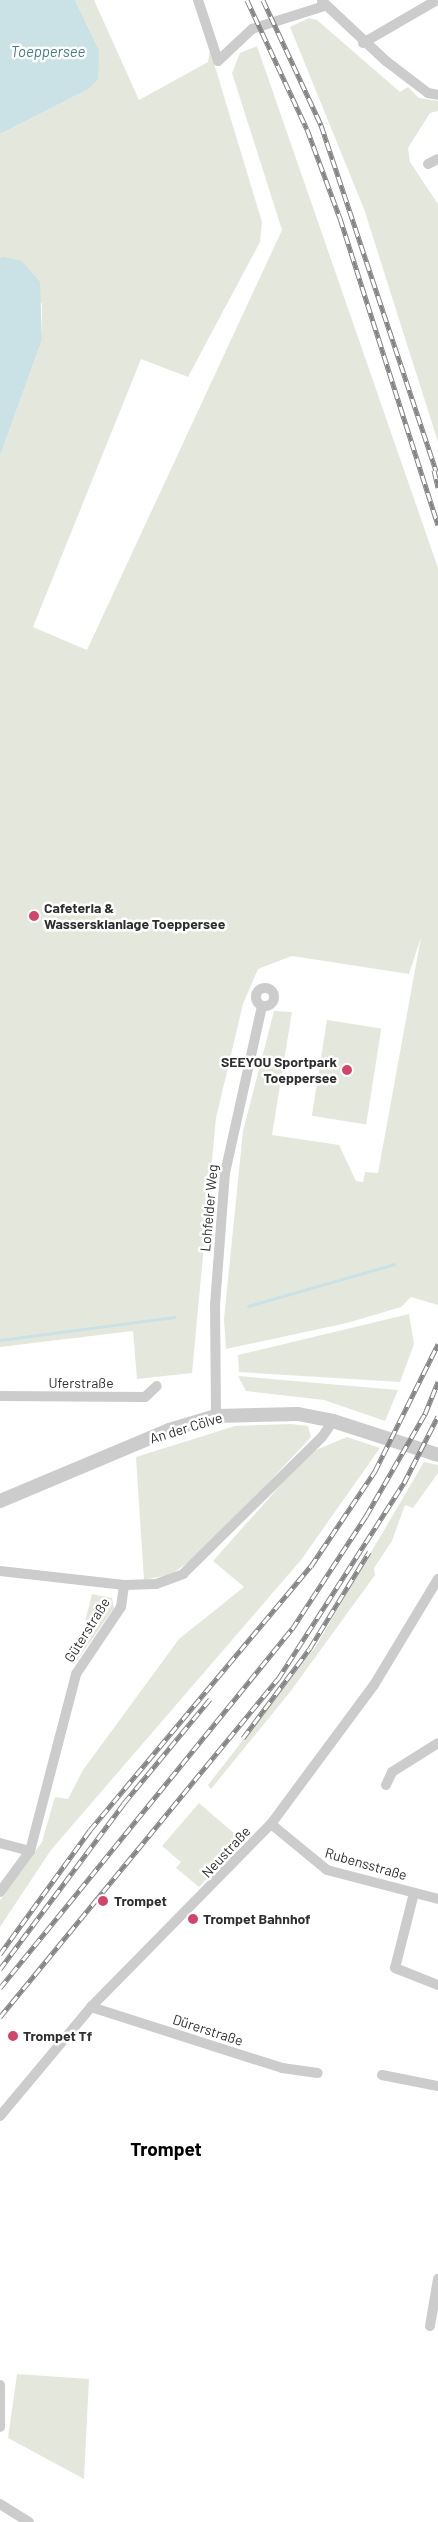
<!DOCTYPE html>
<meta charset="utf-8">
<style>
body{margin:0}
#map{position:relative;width:438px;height:2522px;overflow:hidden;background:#fff;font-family:Barlow,sans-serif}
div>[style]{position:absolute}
.green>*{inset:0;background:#e4e8dc;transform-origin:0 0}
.water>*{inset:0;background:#cae1e6}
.stream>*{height:3px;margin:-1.5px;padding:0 1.5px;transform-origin:1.5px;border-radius:1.5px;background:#cae1e6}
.minor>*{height:10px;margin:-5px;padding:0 5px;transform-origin:5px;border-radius:5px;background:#ccc}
.minor>.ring{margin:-5px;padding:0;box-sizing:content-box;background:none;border:10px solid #ccc;border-radius:50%}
.tertiary>*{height:14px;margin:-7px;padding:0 7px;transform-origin:7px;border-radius:7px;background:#ccc}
.rail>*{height:5px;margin-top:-2.5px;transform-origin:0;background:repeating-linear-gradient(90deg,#fff 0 9px,#848484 0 18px);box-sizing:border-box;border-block:1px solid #848484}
.dots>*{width:14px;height:14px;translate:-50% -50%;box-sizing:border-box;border:2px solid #fff;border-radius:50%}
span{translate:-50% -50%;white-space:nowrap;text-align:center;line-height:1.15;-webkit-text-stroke:5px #fff;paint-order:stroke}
.poi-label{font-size:14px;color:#2f2f2f;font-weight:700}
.left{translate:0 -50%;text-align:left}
.right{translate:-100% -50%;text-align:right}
.street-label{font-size:14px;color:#2f2f2f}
.water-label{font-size:15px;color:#467b88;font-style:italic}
.district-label{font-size:19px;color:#000;font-weight:700}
</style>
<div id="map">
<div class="green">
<i style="clip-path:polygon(75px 0,94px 0,139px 100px,208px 62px,210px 50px,262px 222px,260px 242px,188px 377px,141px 359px,33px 627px,87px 650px,282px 230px,232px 73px,240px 53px,257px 46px,438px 568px,438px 1305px,411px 1297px,401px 1307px,347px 1323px,226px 1349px,224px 1319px,243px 1131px,274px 1011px,292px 1012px,272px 1135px,339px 1145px,356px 1181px,363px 1182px,365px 1172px,378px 1173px,421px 937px,409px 974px,292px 956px,258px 969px,243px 1004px,216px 1118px,192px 1373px,137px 1379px,133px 1331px,0 1347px,0 456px,42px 340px,42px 304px,0 258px,0 134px,87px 90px,99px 50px)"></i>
<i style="clip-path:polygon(309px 18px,317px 20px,400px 92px,408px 87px,419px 98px,438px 101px,438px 111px,430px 113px,408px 148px,410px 162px,438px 204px,438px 442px,364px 209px,290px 27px)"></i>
<i style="left:327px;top:1020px;width:55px;height:97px;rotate:9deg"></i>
<i style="clip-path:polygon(409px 1314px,414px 1344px,400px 1382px,239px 1372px,238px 1355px)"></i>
<i style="clip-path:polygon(238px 1376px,398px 1390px,385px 1421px,324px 1400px,246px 1391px)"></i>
<i style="clip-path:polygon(291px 1424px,308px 1426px,311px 1437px,208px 1548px,172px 1574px,144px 1580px,136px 1457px,235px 1426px)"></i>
<i style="clip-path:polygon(347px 1437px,380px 1448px,301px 1560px,51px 1850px,0 1927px,0 1900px,42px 1842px,55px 1797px,68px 1799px,83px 1770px,179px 1639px,244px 1587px,213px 1561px,309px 1453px)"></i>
<i style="clip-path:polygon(424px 1462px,438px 1465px,438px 1473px,413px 1508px,405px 1505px,392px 1541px,374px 1568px,375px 1575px,290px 1692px,211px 1789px,208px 1785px,316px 1646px)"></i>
<i style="clip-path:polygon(92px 1594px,112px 1598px,114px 1608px,74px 1665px)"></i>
<i style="clip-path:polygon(199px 1803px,243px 1841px,199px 1887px,176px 1868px,181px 1862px,162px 1846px)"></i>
<i style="clip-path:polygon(17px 2374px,89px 2379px,84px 2479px,8px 2438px)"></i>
</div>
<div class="water">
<i style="clip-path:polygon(0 0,75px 0,99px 50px,98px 79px,87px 90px,0 134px)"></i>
<i style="clip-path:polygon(4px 257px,22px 261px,40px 282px,42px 340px,0 456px,0 258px)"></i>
</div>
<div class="stream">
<i style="left:248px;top:1306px;width:152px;rotate:-16deg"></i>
<i style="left:0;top:1340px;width:176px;rotate:-7.5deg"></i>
</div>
<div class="minor">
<i style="left:198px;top:0;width:64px;rotate:71.8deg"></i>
<i style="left:218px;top:61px;width:47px;rotate:-43.3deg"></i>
<i style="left:252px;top:29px;width:76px;rotate:-17.7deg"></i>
<i style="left:322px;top:1px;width:88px;rotate:43.2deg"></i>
<i style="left:386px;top:61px;width:53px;rotate:37.3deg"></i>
<i style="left:428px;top:93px;width:10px;rotate:11deg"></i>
<i style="left:363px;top:43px;width:86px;rotate:-30.2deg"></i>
<i style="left:428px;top:164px;width:11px;rotate:-27deg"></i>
<i class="ring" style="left:256px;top:988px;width:8px;height:8px"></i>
<i style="left:0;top:1396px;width:145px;rotate:0.4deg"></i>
<i style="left:145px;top:1397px;width:16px;rotate:-43deg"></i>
<i style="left:216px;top:1416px;width:111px;rotate:-90.5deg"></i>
<i style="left:215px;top:1305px;width:132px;rotate:-85.7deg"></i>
<i style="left:225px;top:1173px;width:171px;rotate:-77.5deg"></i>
<i style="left:0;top:1571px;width:125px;rotate:6.4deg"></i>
<i style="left:124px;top:1585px;width:32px;rotate:-2deg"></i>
<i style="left:156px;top:1584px;width:29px;rotate:-20deg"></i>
<i style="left:183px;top:1574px;width:195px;rotate:-44.6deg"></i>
<i style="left:322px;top:1437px;width:19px;rotate:-55deg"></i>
<i style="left:386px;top:1785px;width:14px;rotate:-65deg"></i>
<i style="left:392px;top:1772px;width:54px;rotate:-32.2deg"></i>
<i style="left:271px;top:1824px;width:72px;rotate:39.4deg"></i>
<i style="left:327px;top:1870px;width:115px;rotate:14.6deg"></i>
<i style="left:0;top:1843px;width:31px;rotate:15deg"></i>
<i style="left:0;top:1892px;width:51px;rotate:-53.8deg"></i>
<i style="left:30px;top:1851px;width:183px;rotate:-75.4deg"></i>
<i style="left:76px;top:1674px;width:81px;rotate:-56.1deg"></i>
<i style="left:121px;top:1607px;width:22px;rotate:-82deg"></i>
<i style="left:414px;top:1893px;width:77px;rotate:104.2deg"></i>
<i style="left:395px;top:1968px;width:46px;rotate:21.6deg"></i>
<i style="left:91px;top:2007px;width:201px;rotate:17.7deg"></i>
<i style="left:282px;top:2068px;width:36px;rotate:8deg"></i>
<i style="left:382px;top:2075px;width:57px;rotate:11.1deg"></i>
<i style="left:0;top:2116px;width:142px;rotate:-50.1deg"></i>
<i style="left:91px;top:2007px;width:257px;rotate:-45.5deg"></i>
<i style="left:271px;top:1824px;width:173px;rotate:-53.5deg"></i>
<i style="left:374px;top:1685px;width:124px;rotate:-58.9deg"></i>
<i style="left:430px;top:2326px;width:48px;rotate:-80.3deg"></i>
<i style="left:0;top:2427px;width:42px;rotate:-90deg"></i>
<i style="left:0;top:2504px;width:34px;rotate:32deg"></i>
</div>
<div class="tertiary">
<i style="left:0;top:1501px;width:183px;rotate:-22.8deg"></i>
<i style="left:169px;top:1430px;width:49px;rotate:-16.6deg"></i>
<i style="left:216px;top:1416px;width:82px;rotate:-1.4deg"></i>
<i style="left:298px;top:1414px;width:36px;rotate:11deg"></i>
<i style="left:333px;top:1421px;width:110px;rotate:17.9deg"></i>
</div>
<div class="rail">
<i style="left:247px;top:0;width:142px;rotate:65.1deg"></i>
<i style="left:307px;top:129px;width:95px;rotate:69.7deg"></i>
<i style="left:340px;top:218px;width:322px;rotate:72.3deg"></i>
<i style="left:263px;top:0;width:138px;rotate:65.1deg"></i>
<i style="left:321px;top:125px;width:370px;rotate:71.6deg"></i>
<i style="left:434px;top:470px;width:18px;rotate:77deg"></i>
<i style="left:243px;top:1738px;width:112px;rotate:-53.3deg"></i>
<i style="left:310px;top:1648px;width:113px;rotate:-58.4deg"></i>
<i style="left:0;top:1954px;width:153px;rotate:-54deg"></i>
<i style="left:90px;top:1830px;width:344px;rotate:-50.1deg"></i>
<i style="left:311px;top:1566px;width:115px;rotate:-56deg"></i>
<i style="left:375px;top:1471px;width:142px;rotate:-63.6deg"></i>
<i style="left:0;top:1969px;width:207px;rotate:-53.2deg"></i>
<i style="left:124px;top:1803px;width:135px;rotate:-50.4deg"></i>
<i style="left:0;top:1988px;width:463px;rotate:-50.9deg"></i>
<i style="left:292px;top:1629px;width:135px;rotate:-56.8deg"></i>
<i style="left:366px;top:1516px;width:118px;rotate:-60deg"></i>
<i style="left:425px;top:1414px;width:35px;rotate:-68deg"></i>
<i style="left:0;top:2017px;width:438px;rotate:-50.6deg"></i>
<i style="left:278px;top:1679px;width:233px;rotate:-57.3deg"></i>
<i style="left:404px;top:1483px;width:75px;rotate:-63.1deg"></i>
</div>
<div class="dots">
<i style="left:34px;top:916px;background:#d2456b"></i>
<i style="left:347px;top:1070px;background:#d2456b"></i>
<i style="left:103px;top:1901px;background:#d2456b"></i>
<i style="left:193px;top:1919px;background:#d2456b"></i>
<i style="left:13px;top:2036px;background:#d2456b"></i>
</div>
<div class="poi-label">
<span class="left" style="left:44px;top:916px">Cafeteria &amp;<br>Wasserskianlage Toeppersee</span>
<span class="right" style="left:337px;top:1070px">SEEYOU Sportpark<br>Toeppersee</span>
<span class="left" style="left:114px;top:1901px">Trompet</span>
<span class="left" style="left:203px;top:1919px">Trompet Bahnhof</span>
<span class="left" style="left:23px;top:2036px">Trompet Tf</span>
</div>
<div class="street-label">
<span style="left:209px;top:1208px;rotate:-85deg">Lohfelder Weg</span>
<span style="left:81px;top:1383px">Uferstraße</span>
<span style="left:186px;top:1428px;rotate:-17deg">An der Cölve</span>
<span style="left:87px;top:1630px;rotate:-58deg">Güterstraße</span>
<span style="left:226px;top:1852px;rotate:-47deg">Neustraße</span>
<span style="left:366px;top:1864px;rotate:16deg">Rubensstraße</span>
<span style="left:208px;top:2030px;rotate:18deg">Dürerstraße</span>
</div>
<div class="water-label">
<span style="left:48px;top:52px">Toeppersee</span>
</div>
<div class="district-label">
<span style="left:166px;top:2149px">Trompet</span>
</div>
</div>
